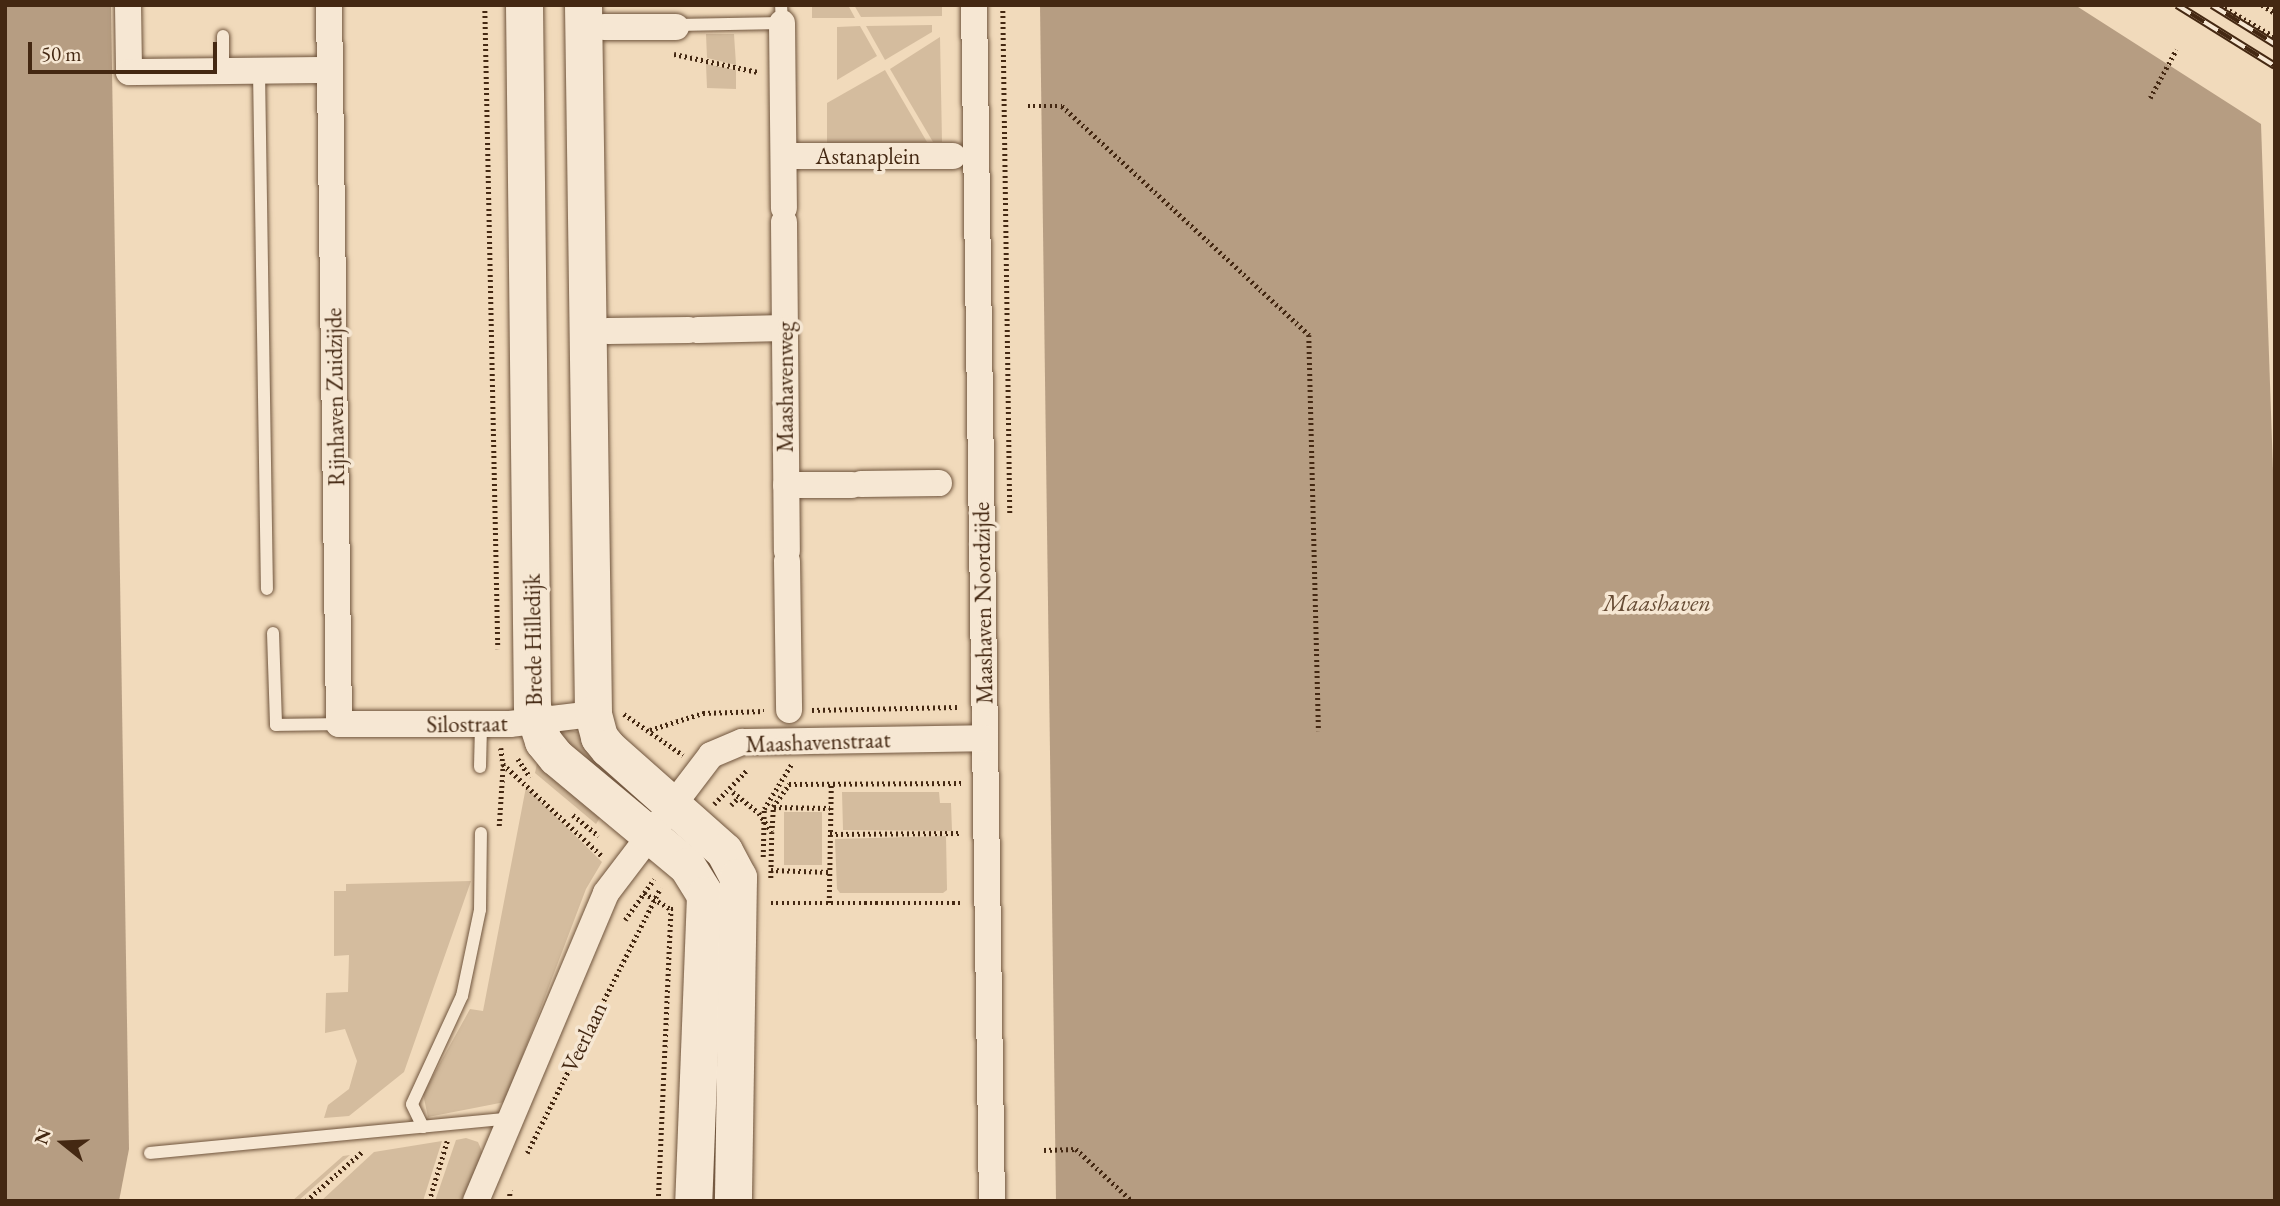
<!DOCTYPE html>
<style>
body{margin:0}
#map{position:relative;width:2280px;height:1206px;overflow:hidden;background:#f1dabb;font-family:"EB Garamond",serif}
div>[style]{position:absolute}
.green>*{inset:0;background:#d4bc9e;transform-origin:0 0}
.water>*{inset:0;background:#b69d82}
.path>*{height:4.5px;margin-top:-2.25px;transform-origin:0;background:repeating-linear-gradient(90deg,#442812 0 2px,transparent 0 5.5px)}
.roads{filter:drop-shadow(0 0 2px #6f543c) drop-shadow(0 0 2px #6f543c)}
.lane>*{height:12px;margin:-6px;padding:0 6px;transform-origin:6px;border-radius:6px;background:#f6e7d3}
.street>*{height:26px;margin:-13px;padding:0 13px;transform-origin:13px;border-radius:13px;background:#f6e7d3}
.secondary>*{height:37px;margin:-18.5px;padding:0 18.5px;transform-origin:18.5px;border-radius:18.5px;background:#f6e7d3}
.rail>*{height:8px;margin-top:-4px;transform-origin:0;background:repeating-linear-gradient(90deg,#f6e7d3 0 16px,#442812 0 32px);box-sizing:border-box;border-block:2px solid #442812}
span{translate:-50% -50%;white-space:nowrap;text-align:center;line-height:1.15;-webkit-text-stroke:7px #f6e7d3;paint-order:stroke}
.street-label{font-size:23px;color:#442812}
.water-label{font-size:24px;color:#664b34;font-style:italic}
.frame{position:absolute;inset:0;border:7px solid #442812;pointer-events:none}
.north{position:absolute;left:28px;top:1108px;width:70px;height:70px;-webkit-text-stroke:5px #f6e7d3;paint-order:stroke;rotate:288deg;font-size:19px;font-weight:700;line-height:28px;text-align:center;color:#442812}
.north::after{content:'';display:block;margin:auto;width:24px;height:32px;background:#442812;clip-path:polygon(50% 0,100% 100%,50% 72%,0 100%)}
.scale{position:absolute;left:28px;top:42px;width:189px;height:32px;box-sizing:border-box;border:4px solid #442812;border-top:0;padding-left:9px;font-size:21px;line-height:24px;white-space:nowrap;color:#442812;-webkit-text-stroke:5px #f6e7d3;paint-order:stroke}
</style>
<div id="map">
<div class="green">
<i style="clip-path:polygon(812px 5px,848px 5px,855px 18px,812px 18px)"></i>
<i style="clip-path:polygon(854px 5px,942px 5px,942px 16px,861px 17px)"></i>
<i style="clip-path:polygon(932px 25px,932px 32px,885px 60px,866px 26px)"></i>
<i style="clip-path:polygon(860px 26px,877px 56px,837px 80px,837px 27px)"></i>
<i style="clip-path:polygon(706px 34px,734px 34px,736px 65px,707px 58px)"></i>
<i style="clip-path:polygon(940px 37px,942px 142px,933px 142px,890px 69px)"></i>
<i style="clip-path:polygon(706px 64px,736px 70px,736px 89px,707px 88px)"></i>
<i style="clip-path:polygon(885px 70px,927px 142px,827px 143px,827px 103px)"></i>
<i style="clip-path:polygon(563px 728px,585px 734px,629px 781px,619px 794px,552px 730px)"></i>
<i style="clip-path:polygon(539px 754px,604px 811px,596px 824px,535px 773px)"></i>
<i style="clip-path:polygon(526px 787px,602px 862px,586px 889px,505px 1102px,428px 1117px,423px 1094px,470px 1009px,483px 1011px)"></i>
<i style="clip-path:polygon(842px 792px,939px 792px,940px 803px,951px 803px,952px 831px,843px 830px)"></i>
<i style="left:784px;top:812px;width:38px;height:53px"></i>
<i style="clip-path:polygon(946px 836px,947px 890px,943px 893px,840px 893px,837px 889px,835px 839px)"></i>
<i style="clip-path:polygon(471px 881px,404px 1072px,349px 1116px,324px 1118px,328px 1105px,349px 1089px,357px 1061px,345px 1029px,325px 1033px,326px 993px,348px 992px,349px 955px,334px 956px,334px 891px,346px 891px,346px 884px)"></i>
<i style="clip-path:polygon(466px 1138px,478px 1142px,483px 1154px,463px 1201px,435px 1201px,456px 1140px)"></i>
<i style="clip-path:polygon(442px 1141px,423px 1201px,321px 1201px,374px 1152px)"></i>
<i style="clip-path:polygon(350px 1155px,298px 1201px,292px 1201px,343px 1156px)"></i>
</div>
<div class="water">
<i style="clip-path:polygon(5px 5px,111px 5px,129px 1149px,119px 1201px,5px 1201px)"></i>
<i style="clip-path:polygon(1040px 5px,2075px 5px,2261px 124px,2275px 528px,2275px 1201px,1056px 1201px)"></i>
</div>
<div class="path">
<i style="left:485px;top:5px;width:644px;rotate:88.84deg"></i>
<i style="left:1003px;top:5px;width:510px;rotate:89.21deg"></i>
<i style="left:2220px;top:5px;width:64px;rotate:30.2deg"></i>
<i style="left:2262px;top:5px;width:15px;rotate:32deg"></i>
<i style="left:674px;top:54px;width:86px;rotate:12.1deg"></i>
<i style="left:2150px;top:98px;width:55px;rotate:-61.6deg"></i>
<i style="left:1028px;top:106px;width:34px"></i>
<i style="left:1062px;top:106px;width:337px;rotate:42.8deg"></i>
<i style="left:1309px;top:335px;width:396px;rotate:88.6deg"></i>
<i style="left:812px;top:710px;width:145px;rotate:-1.2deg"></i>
<i style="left:624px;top:714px;width:72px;rotate:34.8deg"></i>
<i style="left:650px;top:730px;width:56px;rotate:-17.8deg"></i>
<i style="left:703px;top:713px;width:61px;rotate:-1.9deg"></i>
<i style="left:501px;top:748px;width:16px;rotate:83deg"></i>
<i style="left:503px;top:764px;width:137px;rotate:42.9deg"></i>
<i style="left:518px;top:759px;width:22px;rotate:56deg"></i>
<i style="left:733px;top:792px;width:33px;rotate:39deg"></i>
<i style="left:759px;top:813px;width:23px;rotate:56deg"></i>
<i style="left:772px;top:832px;width:46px;rotate:91.2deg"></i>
<i style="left:714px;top:804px;width:47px;rotate:-45.9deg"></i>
<i style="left:731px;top:805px;width:11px;rotate:-45deg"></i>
<i style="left:774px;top:807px;width:56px;rotate:1deg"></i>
<i style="left:573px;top:815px;width:33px;rotate:39deg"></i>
<i style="left:499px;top:826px;width:62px;rotate:-86.3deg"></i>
<i style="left:772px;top:828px;width:21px;rotate:-87deg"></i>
<i style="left:773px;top:807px;width:28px;rotate:-55deg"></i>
<i style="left:789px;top:784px;width:172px;rotate:-0.3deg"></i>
<i style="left:830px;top:834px;width:129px;rotate:-0.4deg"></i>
<i style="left:763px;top:857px;width:48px;rotate:-88.8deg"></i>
<i style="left:764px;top:809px;width:52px;rotate:-58.5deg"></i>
<i style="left:771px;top:870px;width:58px;rotate:2deg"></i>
<i style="left:644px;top:893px;width:31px;rotate:31deg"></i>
<i style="left:771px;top:903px;width:189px"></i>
<i style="left:829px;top:903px;width:119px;rotate:-89deg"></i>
<i style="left:625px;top:920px;width:50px;rotate:-54.7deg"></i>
<i style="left:1044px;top:1150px;width:32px;rotate:-2deg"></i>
<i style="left:1076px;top:1149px;width:76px;rotate:42.9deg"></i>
<i style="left:527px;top:1153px;width:297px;rotate:-63.3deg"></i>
<i style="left:306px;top:1201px;width:76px;rotate:-41.3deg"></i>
<i style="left:429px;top:1201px;width:63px;rotate:-73.3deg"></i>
<i style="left:509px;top:1201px;width:11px;rotate:-85deg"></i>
<i style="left:658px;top:1201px;width:292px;rotate:-87.5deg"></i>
<i style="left:671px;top:909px;width:4px"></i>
</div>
<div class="roads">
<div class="lane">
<i style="left:676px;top:25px;width:106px;rotate:-1.1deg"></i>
<i style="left:782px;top:23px;width:18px;rotate:-93deg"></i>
<i style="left:223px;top:71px;width:35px;rotate:-90deg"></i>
<i style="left:259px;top:71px;width:518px;rotate:89.12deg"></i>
<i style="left:273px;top:633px;width:92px;rotate:88.1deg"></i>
<i style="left:276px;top:725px;width:63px;rotate:-0.9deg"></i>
<i style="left:480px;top:767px;width:42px;rotate:-88.6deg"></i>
<i style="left:423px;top:1127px;width:25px;rotate:-116deg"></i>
<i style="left:412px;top:1104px;width:119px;rotate:-65.2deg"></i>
<i style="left:462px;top:996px;width:88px;rotate:-78.2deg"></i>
<i style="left:480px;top:910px;width:77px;rotate:-89.3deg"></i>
<i style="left:150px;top:1153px;width:363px;rotate:-5.5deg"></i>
</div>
<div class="street">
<i style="left:128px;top:5px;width:67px;rotate:89.1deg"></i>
<i style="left:129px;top:72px;width:201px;rotate:-0.6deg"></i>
<i style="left:329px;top:5px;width:719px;rotate:89.2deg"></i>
<i style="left:339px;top:724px;width:171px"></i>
<i style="left:510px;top:724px;width:84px;rotate:-6.9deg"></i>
<i style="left:974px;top:5px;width:1196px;rotate:89.14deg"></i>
<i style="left:782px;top:23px;width:185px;rotate:89.4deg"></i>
<i style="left:604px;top:27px;width:72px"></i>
<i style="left:784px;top:156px;width:169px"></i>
<i style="left:784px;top:222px;width:329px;rotate:89.5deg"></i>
<i style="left:698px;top:330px;width:87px;rotate:-1.3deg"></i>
<i style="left:608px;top:331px;width:81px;rotate:-0.7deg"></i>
<i style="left:861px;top:484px;width:78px;rotate:-0.7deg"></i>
<i style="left:786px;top:485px;width:66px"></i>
<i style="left:787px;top:561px;width:149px;rotate:89.2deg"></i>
<i style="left:476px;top:1201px;width:334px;rotate:-67.1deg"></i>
<i style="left:606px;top:893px;width:173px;rotate:-52.7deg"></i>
<i style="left:711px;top:755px;width:34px;rotate:-23deg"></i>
<i style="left:742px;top:742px;width:243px;rotate:-0.9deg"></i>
</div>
<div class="secondary">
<i style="left:524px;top:5px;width:702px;rotate:89.35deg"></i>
<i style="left:532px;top:707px;width:36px;rotate:72deg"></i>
<i style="left:543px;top:741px;width:21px;rotate:51deg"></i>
<i style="left:556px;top:757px;width:170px;rotate:39.8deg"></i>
<i style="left:687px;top:866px;width:34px;rotate:58deg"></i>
<i style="left:705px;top:895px;width:306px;rotate:92.2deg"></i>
<i style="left:583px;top:5px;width:709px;rotate:89.19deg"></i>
<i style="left:593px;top:714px;width:24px;rotate:75deg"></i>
<i style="left:599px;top:737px;width:14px;rotate:51deg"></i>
<i style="left:608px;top:748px;width:155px;rotate:41.6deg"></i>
<i style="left:724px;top:851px;width:30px;rotate:62deg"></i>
<i style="left:738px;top:877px;width:324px;rotate:90.9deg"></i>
</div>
</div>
<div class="rail">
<i style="left:2177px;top:5px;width:115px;rotate:31.9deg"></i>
<i style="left:2212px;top:5px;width:74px;rotate:31.8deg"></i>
</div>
<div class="street-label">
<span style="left:868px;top:156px">Astanaplein</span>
<span style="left:785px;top:387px;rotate:-90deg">Maashavenweg</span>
<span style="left:335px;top:397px;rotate:-91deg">Rijnhaven Zuidzijde</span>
<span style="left:983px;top:603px;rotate:-91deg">Maashaven Noordzijde</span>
<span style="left:533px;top:640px;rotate:-91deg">Brede Hilledijk</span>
<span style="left:467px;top:724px;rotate:-1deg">Silostraat</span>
<span style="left:818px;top:742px;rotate:-2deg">Maashavenstraat</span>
<span style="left:584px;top:1037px;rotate:-64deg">Veerlaan</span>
</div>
<div class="water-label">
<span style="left:1657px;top:603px">Maashaven</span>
</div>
<div class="frame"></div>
<div class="north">N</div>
<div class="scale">50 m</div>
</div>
